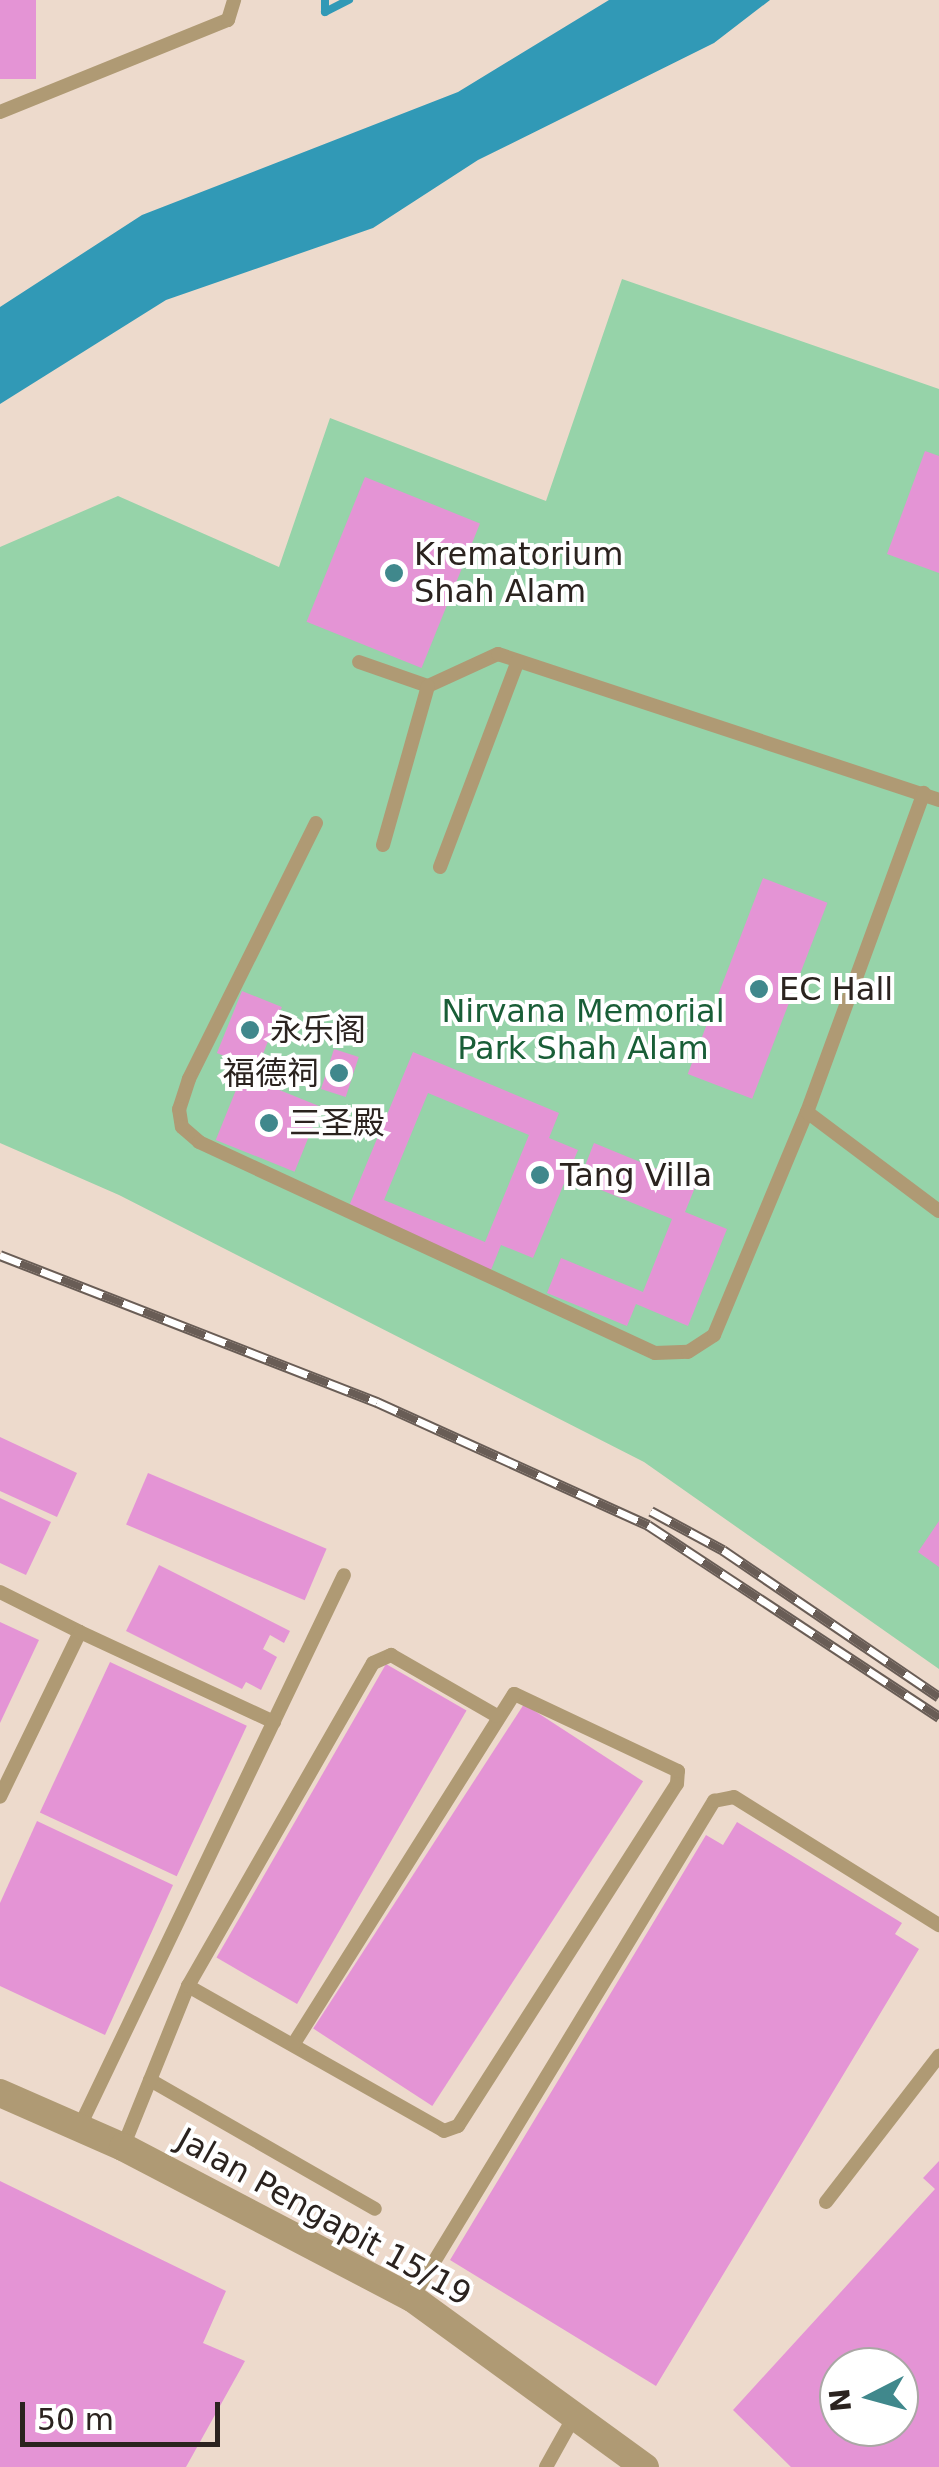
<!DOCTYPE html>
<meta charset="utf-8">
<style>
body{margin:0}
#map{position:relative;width:939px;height:2467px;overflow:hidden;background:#eddacc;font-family:"DejaVu Sans","Noto Sans SC",sans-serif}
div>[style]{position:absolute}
.green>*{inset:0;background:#96d3a9}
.water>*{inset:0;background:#3199b6}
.stream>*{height:8px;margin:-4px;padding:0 4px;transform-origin:4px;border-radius:4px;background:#3199b6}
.building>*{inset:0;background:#e494d5;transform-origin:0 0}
.lane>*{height:14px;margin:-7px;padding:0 7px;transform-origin:7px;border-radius:7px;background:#af9a74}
.street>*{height:28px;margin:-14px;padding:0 14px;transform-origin:14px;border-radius:14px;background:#af9a74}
.rail>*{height:11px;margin-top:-5.5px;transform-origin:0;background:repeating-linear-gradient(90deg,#fff 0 22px,#695d56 0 44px);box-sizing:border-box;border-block:2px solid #695d56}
.dots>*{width:28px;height:28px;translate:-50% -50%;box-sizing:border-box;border:5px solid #fff;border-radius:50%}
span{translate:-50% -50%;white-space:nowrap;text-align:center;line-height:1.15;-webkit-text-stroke:8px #fff;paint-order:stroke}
.poi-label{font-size:32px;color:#2b231f}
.left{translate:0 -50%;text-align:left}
.right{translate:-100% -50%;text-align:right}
.park-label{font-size:32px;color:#195e37}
.street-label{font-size:32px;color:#2b231f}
.north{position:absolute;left:819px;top:2347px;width:100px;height:100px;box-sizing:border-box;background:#fff;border:2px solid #aaa7a5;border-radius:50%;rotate:264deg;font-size:28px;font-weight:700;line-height:40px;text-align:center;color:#2b231f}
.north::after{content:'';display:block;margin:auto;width:35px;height:45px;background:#40888c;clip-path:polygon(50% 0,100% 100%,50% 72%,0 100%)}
.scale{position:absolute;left:20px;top:2402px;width:200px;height:45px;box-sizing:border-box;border:5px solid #2b231f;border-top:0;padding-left:12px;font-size:30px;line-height:35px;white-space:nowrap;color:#2b231f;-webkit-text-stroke:8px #fff;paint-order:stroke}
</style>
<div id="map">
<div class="green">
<i style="clip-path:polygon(622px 279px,939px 389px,939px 1669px,644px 1462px,119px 1195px,0 1143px,0 547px,118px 496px,279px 567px,330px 418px,546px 501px)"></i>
</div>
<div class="water">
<i style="clip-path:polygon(609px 0,770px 0,714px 43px,478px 160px,373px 228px,166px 300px,0 404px,0 307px,142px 215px,458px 92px)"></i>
</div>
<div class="stream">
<i style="left:325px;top:0;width:12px;rotate:90deg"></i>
<i style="left:325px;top:12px;width:27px;rotate:-27deg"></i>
</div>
<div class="building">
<i style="left:0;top:0;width:36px;height:79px"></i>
<i style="clip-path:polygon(925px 451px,939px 456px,939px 573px,887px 554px)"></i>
<i style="left:365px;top:477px;width:124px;height:156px;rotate:22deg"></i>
<i style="left:763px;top:878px;width:69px;height:210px;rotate:21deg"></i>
<i style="left:242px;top:991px;width:43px;height:67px;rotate:22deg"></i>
<i style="left:334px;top:1049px;width:26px;height:42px;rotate:18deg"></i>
<i style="clip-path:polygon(evenodd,413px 1052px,559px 1113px,549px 1138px,578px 1150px,533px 1258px,501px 1245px,491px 1270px,347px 1211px,413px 1052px,428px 1093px,529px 1135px,485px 1242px,384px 1200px,428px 1093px)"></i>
<i style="left:242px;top:1075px;width:85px;height:70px;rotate:22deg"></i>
<i style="clip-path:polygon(594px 1143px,696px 1185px,685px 1212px,727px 1229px,688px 1326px,636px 1304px,627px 1326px,547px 1293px,561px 1258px,643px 1292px,672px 1219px,579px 1181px)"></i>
<i style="clip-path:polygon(0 1437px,77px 1473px,57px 1517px,0 1491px)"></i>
<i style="left:148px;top:1473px;width:194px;height:56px;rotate:23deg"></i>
<i style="clip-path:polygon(0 1498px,51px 1522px,26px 1575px,0 1563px)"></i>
<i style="clip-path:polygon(939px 1521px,939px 1567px,918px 1552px)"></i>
<i style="clip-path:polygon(159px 1565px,290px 1631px,284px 1643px,270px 1635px,263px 1649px,277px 1657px,261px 1690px,246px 1682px,242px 1689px,126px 1631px)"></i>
<i style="clip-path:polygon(0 1622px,39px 1640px,0 1723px)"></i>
<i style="left:110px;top:1662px;width:151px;height:166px;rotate:25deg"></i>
<i style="left:386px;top:1664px;width:93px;height:339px;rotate:30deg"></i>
<i style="left:524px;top:1704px;width:142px;height:387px;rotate:33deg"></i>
<i style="clip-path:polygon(37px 1821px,173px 1885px,105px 2035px,0 1986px,0 1903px)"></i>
<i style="clip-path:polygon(737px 1822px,902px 1923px,895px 1934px,919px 1949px,656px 2386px,450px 2260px,706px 1835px,723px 1845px)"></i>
<i style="clip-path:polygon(evenodd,939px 2161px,939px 2467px,791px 2467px,733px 2410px,935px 2189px,923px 2178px,939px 2161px,839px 2367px,899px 2367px,899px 2427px,839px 2427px,839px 2367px)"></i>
<i style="clip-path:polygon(0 2181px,226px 2291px,203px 2343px,245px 2361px,186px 2467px,0 2467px)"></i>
</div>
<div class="lane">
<i style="left:0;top:112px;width:246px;rotate:-22deg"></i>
<i style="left:228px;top:20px;width:21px;rotate:-73deg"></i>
<i style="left:359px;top:662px;width:73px;rotate:19.2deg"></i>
<i style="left:428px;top:686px;width:77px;rotate:-24.6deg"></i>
<i style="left:498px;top:654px;width:465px;rotate:18.3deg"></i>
<i style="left:316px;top:823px;width:286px;rotate:116.4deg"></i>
<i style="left:189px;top:1079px;width:32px;rotate:108deg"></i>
<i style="left:179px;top:1109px;width:18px;rotate:81deg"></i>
<i style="left:182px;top:1127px;width:23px;rotate:41deg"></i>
<i style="left:199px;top:1142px;width:502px;rotate:24.83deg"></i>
<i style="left:655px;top:1353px;width:33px;rotate:-2deg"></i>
<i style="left:688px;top:1352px;width:31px;rotate:-33deg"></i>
<i style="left:714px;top:1335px;width:242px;rotate:-67.4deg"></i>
<i style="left:807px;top:1112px;width:340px;rotate:-69.9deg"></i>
<i style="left:383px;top:845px;width:165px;rotate:-74.2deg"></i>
<i style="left:440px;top:867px;width:220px;rotate:-69.3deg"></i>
<i style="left:807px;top:1112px;width:165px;rotate:36.9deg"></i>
<i style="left:0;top:1592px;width:89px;rotate:26.6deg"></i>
<i style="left:80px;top:1632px;width:183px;rotate:115.9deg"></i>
<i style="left:80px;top:1632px;width:214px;rotate:24.9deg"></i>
<i style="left:188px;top:1986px;width:294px;rotate:29.5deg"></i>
<i style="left:444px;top:2131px;width:15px;rotate:-20deg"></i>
<i style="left:458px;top:2126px;width:406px;rotate:-57.4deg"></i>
<i style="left:677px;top:1784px;width:13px;rotate:-86deg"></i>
<i style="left:678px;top:1771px;width:181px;rotate:-154.8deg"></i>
<i style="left:514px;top:1694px;width:413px;rotate:122.2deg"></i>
<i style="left:150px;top:2080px;width:259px;rotate:29.8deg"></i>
<i style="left:79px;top:2128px;width:613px;rotate:-64.4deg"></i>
<i style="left:123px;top:2147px;width:174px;rotate:-68deg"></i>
<i style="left:188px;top:1986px;width:372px;rotate:-60.2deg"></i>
<i style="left:373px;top:1663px;width:20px;rotate:-24deg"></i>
<i style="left:391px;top:1655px;width:122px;rotate:29.9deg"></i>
<i style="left:826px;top:2202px;width:185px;rotate:-52.3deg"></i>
<i style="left:412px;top:2298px;width:582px;rotate:-58.72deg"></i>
<i style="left:714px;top:1801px;width:20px;rotate:-11deg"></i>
<i style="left:734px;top:1797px;width:242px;rotate:32deg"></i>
<i style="left:546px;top:2467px;width:62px;rotate:-60.9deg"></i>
</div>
<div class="street">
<i style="left:0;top:2093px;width:134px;rotate:23.7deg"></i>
<i style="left:123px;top:2147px;width:326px;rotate:27.6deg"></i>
<i style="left:412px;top:2298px;width:288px;rotate:36deg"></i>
</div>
<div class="rail">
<i style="left:0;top:1255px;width:405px;rotate:21.3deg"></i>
<i style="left:377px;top:1402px;width:298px;rotate:24.4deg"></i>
<i style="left:648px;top:1525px;width:349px;rotate:33.4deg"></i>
<i style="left:651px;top:1511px;width:82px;rotate:28.4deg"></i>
<i style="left:723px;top:1550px;width:261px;rotate:34.2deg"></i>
</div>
<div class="dots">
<i style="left:394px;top:573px;background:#40888c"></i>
<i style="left:759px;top:989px;background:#40888c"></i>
<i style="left:250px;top:1030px;background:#40888c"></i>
<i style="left:339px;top:1073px;background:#40888c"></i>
<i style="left:269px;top:1123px;background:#40888c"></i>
<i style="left:540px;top:1175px;background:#40888c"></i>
</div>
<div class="poi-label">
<span class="left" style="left:414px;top:573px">Krematorium<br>Shah Alam</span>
<span class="left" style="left:779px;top:989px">EC Hall</span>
<span class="left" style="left:270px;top:1030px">永乐阁</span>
<span class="right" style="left:319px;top:1073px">福德祠</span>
<span class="left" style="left:289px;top:1123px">三圣殿</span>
<span class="left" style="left:560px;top:1175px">Tang Villa</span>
</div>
<div class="park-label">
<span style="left:583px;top:1030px">Nirvana Memorial<br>Park Shah Alam</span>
</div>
<div class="street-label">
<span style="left:324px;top:2217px;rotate:29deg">Jalan Pengapit 15/19</span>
</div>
<div class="north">N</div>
<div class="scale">50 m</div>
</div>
